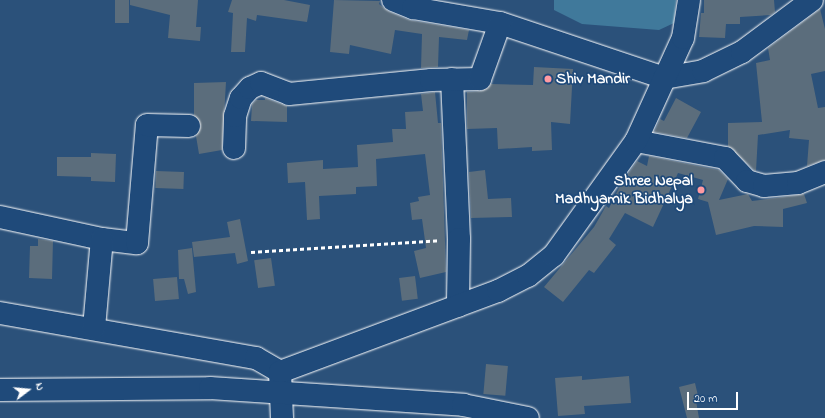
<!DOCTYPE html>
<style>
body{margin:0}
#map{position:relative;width:825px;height:418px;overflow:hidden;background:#2b517a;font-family:"Indie Flower",sans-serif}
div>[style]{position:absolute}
.water>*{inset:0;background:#40799b}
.building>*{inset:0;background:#5b6d7c;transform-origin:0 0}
.path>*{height:2.5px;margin-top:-1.25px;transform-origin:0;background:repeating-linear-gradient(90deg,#fff 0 4px,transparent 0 7px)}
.roads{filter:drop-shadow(0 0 1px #fff) drop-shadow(0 0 1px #fff)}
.minor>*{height:22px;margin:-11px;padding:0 11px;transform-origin:11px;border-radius:11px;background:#1f4a7a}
.dots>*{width:11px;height:11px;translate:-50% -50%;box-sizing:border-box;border:2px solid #1f4a7a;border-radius:50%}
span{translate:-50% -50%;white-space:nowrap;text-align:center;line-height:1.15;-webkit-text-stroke:3.5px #1f4a7a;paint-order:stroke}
.poi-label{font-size:16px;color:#fff;font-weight:700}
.left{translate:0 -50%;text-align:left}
.right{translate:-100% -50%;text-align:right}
.north{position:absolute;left:8px;top:370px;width:40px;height:40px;-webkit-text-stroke:3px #1f4a7a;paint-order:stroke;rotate:74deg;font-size:11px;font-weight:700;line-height:16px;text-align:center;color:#fff}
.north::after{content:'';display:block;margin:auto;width:14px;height:18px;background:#fff;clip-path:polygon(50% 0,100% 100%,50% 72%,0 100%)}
.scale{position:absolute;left:687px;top:392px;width:51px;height:18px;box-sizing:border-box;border:2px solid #fff;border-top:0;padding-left:5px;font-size:12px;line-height:14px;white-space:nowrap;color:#fff;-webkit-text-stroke:3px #1f4a7a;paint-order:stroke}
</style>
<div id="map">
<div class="water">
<i style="clip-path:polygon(554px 0,676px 0,674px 23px,659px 30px,582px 24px,554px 10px)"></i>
</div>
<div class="building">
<i style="left:115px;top:0;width:14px;height:23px"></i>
<i style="clip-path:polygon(130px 0,198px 0,196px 27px,201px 27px,200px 41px,168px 38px,170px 15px,130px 5px)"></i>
<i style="clip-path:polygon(232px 0,284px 0,310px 5px,307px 22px,257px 15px,256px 21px,247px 18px,245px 52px,231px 52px,233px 13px,228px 12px)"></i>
<i style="clip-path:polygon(334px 0,380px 1px,379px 4px,388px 11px,409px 20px,469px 30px,467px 40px,439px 37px,438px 67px,421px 68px,422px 34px,395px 30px,391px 54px,350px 45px,349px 54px,330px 52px)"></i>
<i style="clip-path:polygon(704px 0,774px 0,775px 12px,771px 15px,740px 17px,740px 24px,726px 24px,725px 38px,699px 37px,701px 13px,704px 13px)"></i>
<i style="clip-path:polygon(820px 9px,825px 29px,825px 71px,811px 74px,818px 108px,825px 107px,825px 160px,807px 166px,809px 140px,789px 138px,790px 130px,758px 135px,756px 171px,754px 170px,728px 146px,728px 123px,762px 122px,756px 63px,770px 60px,768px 48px)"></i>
<i style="clip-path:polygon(534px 67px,573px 69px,570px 124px,551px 122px,552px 150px,532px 151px,532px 147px,498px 149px,497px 128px,467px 129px,467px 92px,481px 91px,491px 84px,533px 85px)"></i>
<i style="clip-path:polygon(226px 82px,222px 150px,199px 154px,196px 136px,201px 126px,194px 115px,194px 83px)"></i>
<i style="clip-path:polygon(435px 92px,438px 123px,441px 123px,446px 272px,420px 278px,414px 251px,426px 248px,422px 219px,412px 220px,410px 203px,419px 201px,418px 197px,430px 195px,425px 154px,376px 159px,377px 186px,356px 187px,356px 194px,319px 196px,320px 219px,307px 220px,305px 182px,288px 183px,287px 163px,323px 160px,323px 169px,358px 167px,357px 145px,393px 142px,392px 129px,406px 129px,405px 112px,423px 111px,421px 94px)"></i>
<i style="clip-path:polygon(265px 98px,287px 106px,287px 122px,251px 121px,252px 104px,256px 100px,265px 100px)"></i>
<i style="clip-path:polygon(676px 98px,701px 112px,687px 138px,654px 132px,660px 119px,664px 121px)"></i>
<i style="clip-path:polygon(91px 153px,116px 154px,115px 182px,91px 181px,91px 177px,57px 176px,57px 157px,91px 157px)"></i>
<i style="clip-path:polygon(649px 156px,719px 170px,728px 179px,719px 200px,748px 194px,752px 201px,804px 194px,807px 203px,783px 209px,783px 227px,754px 226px,716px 235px,708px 202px,698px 199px,703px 180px,678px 173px,653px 227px,625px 213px,609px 239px,616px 245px,594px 273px,589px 270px,563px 302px,544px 287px,594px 227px,606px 206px,609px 208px,621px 184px,637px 161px,647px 166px)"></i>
<i style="clip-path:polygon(485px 170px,488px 199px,511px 198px,512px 217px,471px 218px,469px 172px)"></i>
<i style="left:156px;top:171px;width:28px;height:17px;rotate:2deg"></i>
<i style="clip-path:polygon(240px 219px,248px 261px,237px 264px,235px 253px,194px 257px,192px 242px,230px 237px,227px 222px)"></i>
<i style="clip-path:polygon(38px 239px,53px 241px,52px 279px,29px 278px,30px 246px,38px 246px)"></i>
<i style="clip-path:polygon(192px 248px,196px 292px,188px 294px,184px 279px,179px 279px,178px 250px)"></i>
<i style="left:271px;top:258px;width:28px;height:17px;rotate:82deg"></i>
<i style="left:415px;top:276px;width:23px;height:16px;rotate:83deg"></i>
<i style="left:177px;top:277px;width:22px;height:24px;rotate:85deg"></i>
<i style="left:486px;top:364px;width:22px;height:30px;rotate:5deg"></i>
<i style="clip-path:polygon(582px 376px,582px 380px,629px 376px,631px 403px,584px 406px,585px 414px,558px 416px,555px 378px)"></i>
<i style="clip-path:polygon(695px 383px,699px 400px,696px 401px,699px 418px,687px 418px,679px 387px)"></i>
</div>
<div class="path">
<i style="left:251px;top:252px;width:189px;rotate:-3.6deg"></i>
</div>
<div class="roads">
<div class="minor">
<i style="left:393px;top:0;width:22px;rotate:22deg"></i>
<i style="left:413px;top:8px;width:88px;rotate:9.8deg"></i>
<i style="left:500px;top:23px;width:173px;rotate:18.5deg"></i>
<i style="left:664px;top:78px;width:40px;rotate:-10deg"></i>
<i style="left:703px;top:71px;width:43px;rotate:-26deg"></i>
<i style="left:742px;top:52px;width:87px;rotate:-36.6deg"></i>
<i style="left:452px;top:79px;width:160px;rotate:87.5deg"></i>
<i style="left:459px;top:239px;width:67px;rotate:90.9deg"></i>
<i style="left:636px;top:141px;width:91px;rotate:10.8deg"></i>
<i style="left:725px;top:158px;width:32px;rotate:46deg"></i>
<i style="left:747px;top:181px;width:18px;rotate:16deg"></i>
<i style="left:764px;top:186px;width:34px;rotate:-5deg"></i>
<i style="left:798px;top:183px;width:29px;rotate:-22deg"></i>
<i style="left:234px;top:148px;width:32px;rotate:-88deg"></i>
<i style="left:235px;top:116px;width:19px;rotate:-72deg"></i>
<i style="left:241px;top:98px;width:13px;rotate:-48deg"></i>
<i style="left:250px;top:88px;width:12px;rotate:-24deg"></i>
<i style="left:261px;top:83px;width:30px;rotate:21deg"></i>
<i style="left:289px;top:94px;width:143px;rotate:-5.6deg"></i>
<i style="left:431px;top:80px;width:49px;rotate:-1.2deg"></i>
<i style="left:480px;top:79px;width:59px;rotate:-70.3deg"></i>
<i style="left:0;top:217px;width:104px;rotate:12.2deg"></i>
<i style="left:102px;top:239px;width:35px;rotate:7deg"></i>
<i style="left:137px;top:243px;width:118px;rotate:-85.2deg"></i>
<i style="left:147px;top:125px;width:42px;rotate:1.4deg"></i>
<i style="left:0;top:313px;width:260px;rotate:10deg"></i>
<i style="left:256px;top:358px;width:28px;rotate:30deg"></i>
<i style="left:280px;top:372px;width:46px;rotate:87.5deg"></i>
<i style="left:94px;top:328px;width:89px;rotate:-84.9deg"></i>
<i style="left:280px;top:372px;width:233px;rotate:-20.4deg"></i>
<i style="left:498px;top:291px;width:34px;rotate:-27deg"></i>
<i style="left:528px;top:276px;width:33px;rotate:-39deg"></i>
<i style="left:554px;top:255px;width:140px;rotate:-54.3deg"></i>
<i style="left:636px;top:141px;width:113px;rotate:-65.5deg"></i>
<i style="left:683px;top:38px;width:38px;rotate:-81deg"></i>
<i style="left:0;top:390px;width:210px;rotate:-0.5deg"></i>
<i style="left:210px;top:388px;width:254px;rotate:3.8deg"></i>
<i style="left:463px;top:405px;width:66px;rotate:11.3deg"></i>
</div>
</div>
<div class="dots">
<i style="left:548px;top:79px;background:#ff9aa2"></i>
<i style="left:701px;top:190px;background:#ff9aa2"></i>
</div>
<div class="poi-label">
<span class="left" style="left:556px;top:79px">Shiv Mandir</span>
<span class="right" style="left:693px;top:190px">Shree Nepal<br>Madhyamik Bidhalya</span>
</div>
<div class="north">N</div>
<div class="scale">20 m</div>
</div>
